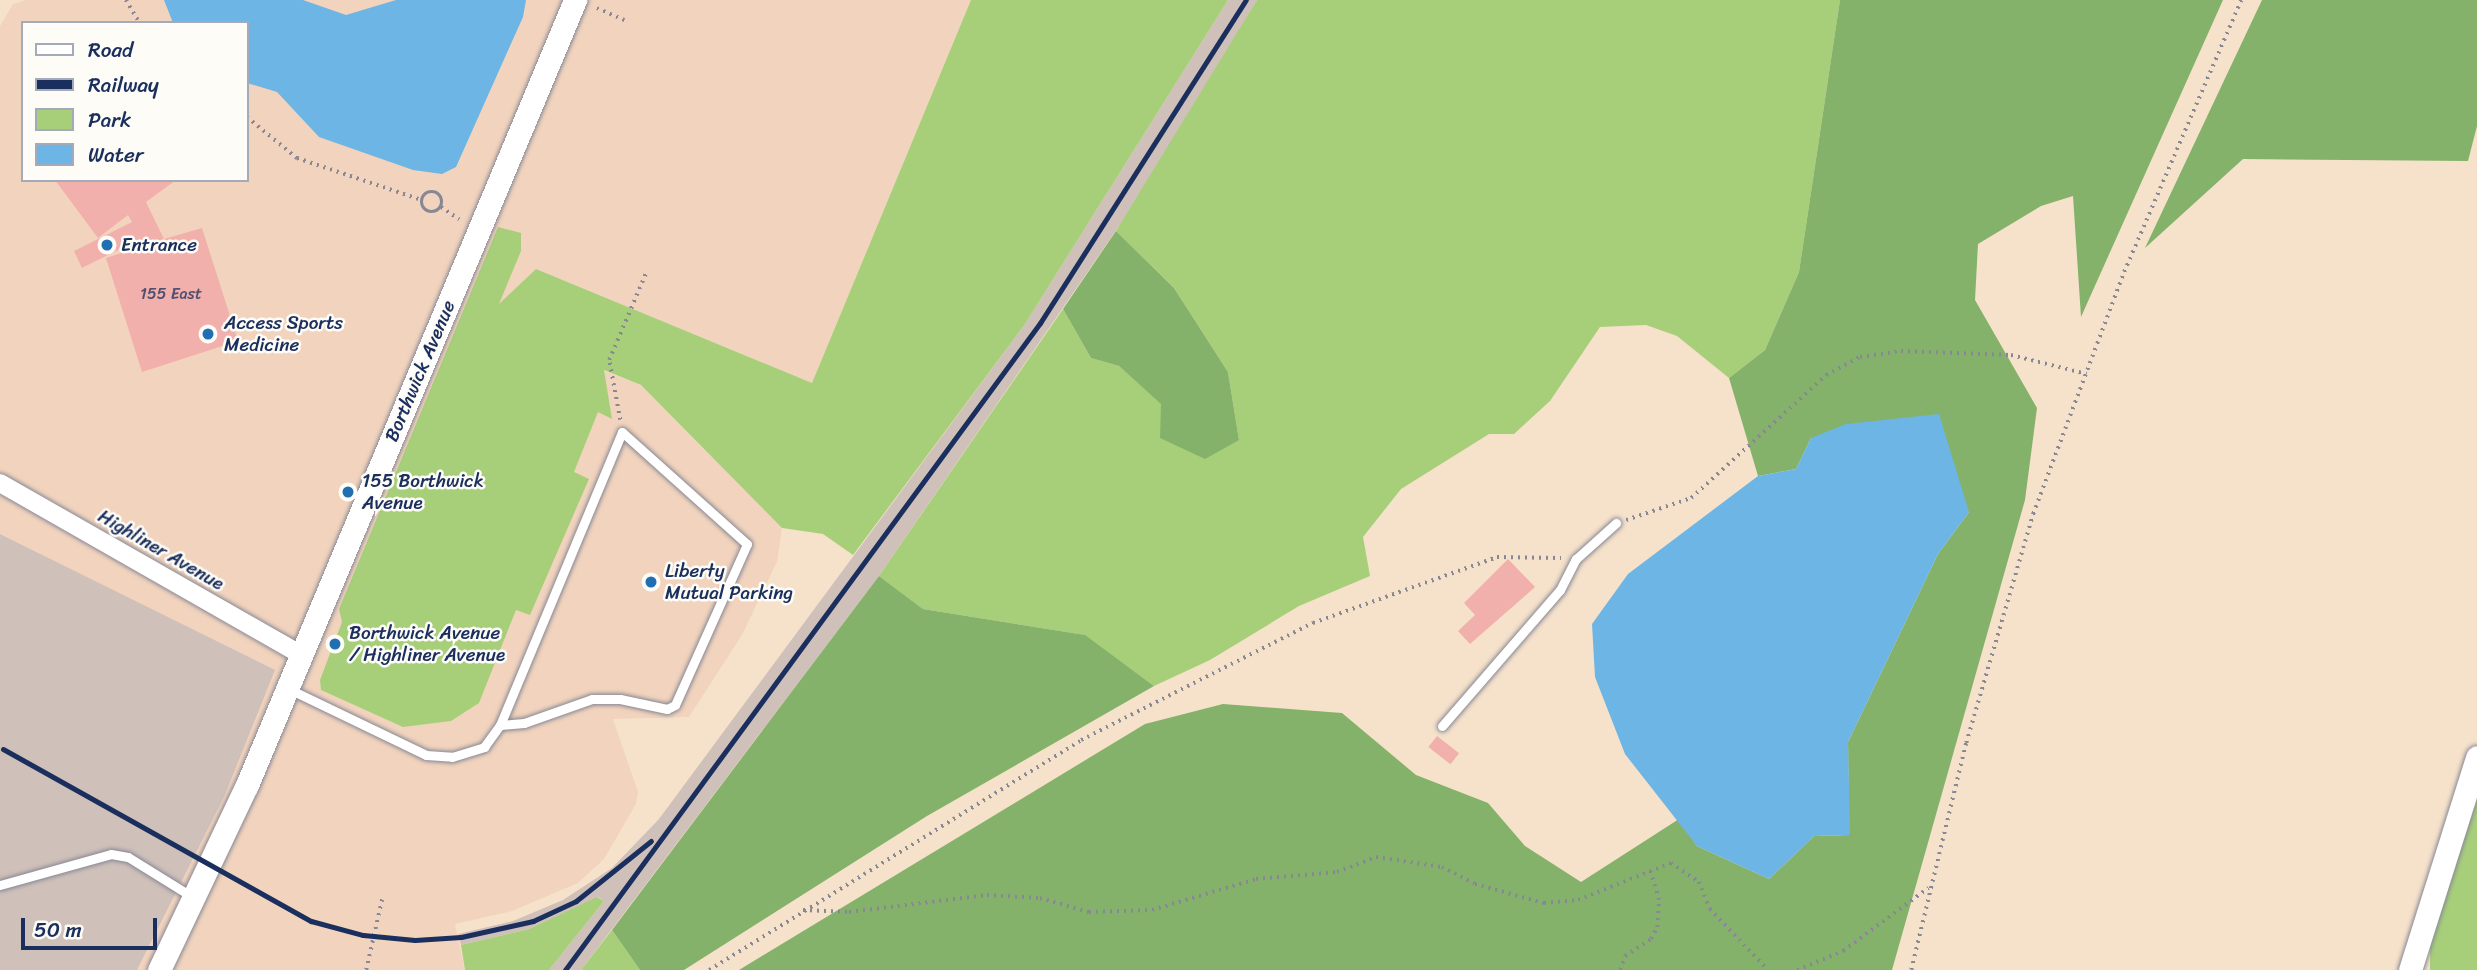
<!DOCTYPE html>
<style>
body{margin:0}
#map{position:relative;width:2477px;height:970px;overflow:hidden;background:#f6e2cb;font-family:Sriracha,sans-serif}
div>[style]{position:absolute}
.built>*{inset:0;background:#f2d4be}
.industrial>*{inset:0;background:#cfc0ba}
.green>*{inset:0;background:#a7cf7a}
.forest>*{inset:0;background:#85b26a}
.water>*{inset:0;background:#6cb5e4}
.building>*{inset:0;background:#f1b0ab;transform-origin:0 0}
.path>*{height:3.5px;margin-top:-1.75px;transform-origin:0;background:repeating-linear-gradient(90deg,#888894 0 2px,transparent 0 7px)}
.path>.ring{margin:-1.75px;padding:0;box-sizing:content-box;background:none;border:3.5px solid #888894;border-radius:50%}
.roads{filter:drop-shadow(0 0 2px #888894) drop-shadow(0 0 2px #888894)}
.service>*{height:9px;margin:-4.5px;padding:0 4.5px;transform-origin:4.5px;border-radius:4.5px;background:#fff}
.minor>*{height:18px;margin:-9px;padding:0 9px;transform-origin:9px;border-radius:9px;background:#fff}
.tertiary>*{height:23px;margin:-11.5px;padding:0 11.5px;transform-origin:11.5px;border-radius:11.5px;background:#fff}
.rail>*{height:5px;margin:-2.5px;padding:0 2.5px;transform-origin:2.5px;border-radius:2.5px;background:#1b2f5e}
.dots>*{width:19px;height:19px;translate:-50% -50%;box-sizing:border-box;border:4px solid #fdfcf7;border-radius:50%}
span{translate:-50% -50%;white-space:nowrap;text-align:center;line-height:1.15;-webkit-text-stroke:5px #fdfcf7;paint-order:stroke}
.number-label{font-size:16px;color:#504f71}
.number-label span{-webkit-text-stroke-width:0}
.poi-label{font-size:19px;color:#1b2f5e}
.left{translate:0 -50%;text-align:left}
.street-label{font-size:19px;color:#1b2f5e}
.legend{position:absolute;left:21px;top:21px;width:228px;height:161px;box-sizing:border-box;background:#fdfcf7;border:2px solid #a3aaba;margin:0;padding:9px 12px;list-style:none;font-size:21px;color:#1b2f5e}
.legend li{display:flex;align-items:center;gap:14px;height:35px}
.legend b{width:35px;border:2px solid #a3aaba}
.scale{position:absolute;left:21px;top:918px;width:136px;height:32px;box-sizing:border-box;border:4px solid #1b2f5e;border-top:0;padding-left:9px;font-size:21px;line-height:24px;white-space:nowrap;color:#1b2f5e;-webkit-text-stroke:5px #fdfcf7;paint-order:stroke}
</style>
<div id="map">
<div class="built">
<i style="clip-path:polygon(evenodd,26px 0,971px 0,812px 383px,536px 269px,581px 362px,641px 385px,782px 528px,777px 562px,742px 635px,689px 717px,613px 719px,638px 792px,636px 804px,604px 859px,578px 883px,512px 911px,455px 924px,465px 970px,137px 970px,224px 797px,274px 670px,0 534px,0 26px,13px 4px,26px 0,23px 23px,247px 23px,247px 180px,23px 180px,23px 23px)"></i>
</div>
<div class="industrial">
<i style="clip-path:polygon(1228px 0,1257px 0,1152px 178px,879px 576px,581px 970px,549px 970px,604px 901px,598px 897px,529px 929px,461px 945px,458px 934px,513px 921px,563px 900px,612px 868px,659px 819px,1025px 324px)"></i>
<i style="clip-path:polygon(0 534px,275px 670px,224px 797px,137px 970px,0 970px)"></i>
</div>
<div class="green">
<i style="clip-path:polygon(971px 0,1228px 0,1025px 324px,853px 555px,823px 534px,782px 528px,641px 385px,604px 370px,612px 419px,598px 412px,574px 472px,589px 479px,530px 615px,516px 610px,479px 703px,451px 721px,403px 727px,321px 690px,320px 680px,342px 622px,339px 609px,498px 227px,521px 233px,521px 251px,499px 304px,536px 269px,812px 383px)"></i>
<i style="clip-path:polygon(1257px 0,1840px 0,1799px 272px,1765px 350px,1729px 378px,1677px 336px,1646px 325px,1600px 327px,1550px 401px,1514px 434px,1489px 434px,1401px 489px,1363px 537px,1370px 576px,1299px 606px,1210px 660px,1154px 686px,1084px 635px,923px 609px,879px 576px,1063px 309px,1091px 358px,1119px 366px,1162px 404px,1239px 440px,1228px 372px,1174px 288px,1116px 231px)"></i>
<i style="clip-path:polygon(2477px 800px,2477px 970px,2430px 970px,2430px 945px)"></i>
<i style="clip-path:polygon(597px 897px,604px 901px,549px 970px,465px 970px,461px 945px,529px 929px)"></i>
<i style="clip-path:polygon(612px 930px,640px 970px,581px 970px)"></i>
</div>
<div class="forest">
<i style="clip-path:polygon(1840px 0,2223px 0,2081px 317px,2073px 196px,2041px 206px,1978px 244px,1975px 300px,2037px 408px,2025px 500px,1892px 970px,739px 970px,1145px 724px,1223px 704px,1342px 713px,1416px 775px,1488px 803px,1525px 846px,1581px 882px,1679px 819px,1697px 846px,1769px 879px,1814px 836px,1849px 835px,1848px 742px,1938px 554px,1969px 512px,1811px 438px,1796px 469px,1758px 476px,1729px 378px,1765px 350px,1799px 272px)"></i>
<i style="clip-path:polygon(2262px 0,2477px 0,2477px 126px,2468px 161px,2243px 159px,2145px 248px)"></i>
<i style="clip-path:polygon(1116px 231px,1174px 288px,1228px 372px,1239px 440px,1205px 459px,1160px 438px,1161px 404px,1119px 366px,1091px 358px,1063px 309px)"></i>
<i style="clip-path:polygon(879px 576px,923px 609px,1085px 635px,1154px 686px,927px 816px,684px 970px,640px 970px,612px 930px)"></i>
</div>
<div class="water">
<i style="clip-path:polygon(164px 0,303px 0,346px 15px,396px 0,526px 0,523px 17px,456px 167px,442px 174px,413px 170px,319px 137px,277px 92px,247px 83px,247px 23px,173px 23px)"></i>
<i style="clip-path:polygon(1939px 414px,1969px 512px,1938px 554px,1848px 742px,1850px 835px,1814px 836px,1769px 879px,1697px 846px,1625px 754px,1595px 677px,1592px 624px,1628px 574px,1758px 476px,1796px 469px,1811px 438px,1846px 424px)"></i>
</div>
<div class="building">
<i style="clip-path:polygon(55px 180px,176px 180px,146px 202px,164px 239px,202px 228px,238px 341px,142px 372px,106px 258px,143px 246px,140px 239px,82px 268px,74px 251px,132px 222px,128px 215px,98px 238px)"></i>
<i style="clip-path:polygon(1508px 559px,1535px 587px,1470px 644px,1458px 631px,1475px 615px,1464px 603px)"></i>
<i style="left:1437px;top:736px;width:28px;height:14px;rotate:38deg"></i>
</div>
<div class="path">
<i style="left:126px;top:0;width:27px;rotate:59deg"></i>
<i style="left:597px;top:8px;width:30px;rotate:24deg"></i>
<i style="left:247px;top:117px;width:65px;rotate:39.4deg"></i>
<i style="left:297px;top:158px;width:132px;rotate:18.6deg"></i>
<i class="ring" style="left:422px;top:192px;width:16.5px;height:16.5px"></i>
<i style="left:441px;top:207px;width:22px;rotate:34deg"></i>
<i style="left:620px;top:420px;width:61px;rotate:-100.4deg"></i>
<i style="left:609px;top:360px;width:95px;rotate:-67deg"></i>
<i style="left:1626px;top:520px;width:69px;rotate:-18.7deg"></i>
<i style="left:1691px;top:498px;width:183px;rotate:-42.3deg"></i>
<i style="left:1826px;top:375px;width:38px;rotate:-28deg"></i>
<i style="left:1860px;top:357px;width:41px;rotate:-8.3deg"></i>
<i style="left:1901px;top:351px;width:110px;rotate:2.1deg"></i>
<i style="left:2011px;top:355px;width:78px;rotate:14deg"></i>
<i style="left:803px;top:910px;width:46px;rotate:2.5deg"></i>
<i style="left:849px;top:912px;width:139px;rotate:-7deg"></i>
<i style="left:987px;top:895px;width:53px;rotate:3.2deg"></i>
<i style="left:1040px;top:898px;width:51px;rotate:15.9deg"></i>
<i style="left:1089px;top:912px;width:63px;rotate:-1.8deg"></i>
<i style="left:1152px;top:910px;width:109px;rotate:-16.6deg"></i>
<i style="left:1256px;top:879px;width:81px;rotate:-4.9deg"></i>
<i style="left:1337px;top:872px;width:42px;rotate:-21deg"></i>
<i style="left:1376px;top:857px;width:67px;rotate:8.6deg"></i>
<i style="left:1442px;top:867px;width:37px;rotate:27deg"></i>
<i style="left:1475px;top:884px;width:72px;rotate:15.4deg"></i>
<i style="left:1544px;top:903px;width:34px;rotate:-5deg"></i>
<i style="left:1578px;top:900px;width:100px;rotate:-21.7deg"></i>
<i style="left:1671px;top:863px;width:34px;rotate:34deg"></i>
<i style="left:1699px;top:882px;width:29px;rotate:68deg"></i>
<i style="left:1710px;top:909px;width:84px;rotate:46.4deg"></i>
<i style="left:366px;top:970px;width:73px;rotate:-77.3deg"></i>
<i style="left:709px;top:970px;width:437px;rotate:-31.7deg"></i>
<i style="left:1081px;top:740px;width:260px;rotate:-26.8deg"></i>
<i style="left:1313px;top:623px;width:195px;rotate:-19.7deg"></i>
<i style="left:1497px;top:557px;width:64px;rotate:0.9deg"></i>
<i style="left:1620px;top:970px;width:15px;rotate:-70deg"></i>
<i style="left:1625px;top:956px;width:31px;rotate:-33deg"></i>
<i style="left:1651px;top:939px;width:13px;rotate:-63deg"></i>
<i style="left:1657px;top:927px;width:27px;rotate:-86deg"></i>
<i style="left:1659px;top:900px;width:31px;rotate:-107deg"></i>
<i style="left:1797px;top:970px;width:50px;rotate:-22.4deg"></i>
<i style="left:1843px;top:951px;width:106px;rotate:-36.5deg"></i>
<i style="left:1911px;top:970px;width:234px;rotate:-76.4deg"></i>
<i style="left:1966px;top:743px;width:239px;rotate:-73.7deg"></i>
<i style="left:2033px;top:514px;width:259px;rotate:-69.4deg"></i>
<i style="left:2124px;top:272px;width:296px;rotate:-66.7deg"></i>
</div>
<div class="roads">
<div class="service">
<i style="left:289px;top:689px;width:152px;rotate:25.7deg"></i>
<i style="left:426px;top:755px;width:26px;rotate:4deg"></i>
<i style="left:452px;top:757px;width:34px;rotate:-17deg"></i>
<i style="left:484px;top:747px;width:27px;rotate:-54deg"></i>
<i style="left:500px;top:725px;width:317px;rotate:-67.4deg"></i>
<i style="left:622px;top:432px;width:168px;rotate:41.9deg"></i>
<i style="left:747px;top:544px;width:176px;rotate:114.1deg"></i>
<i style="left:675px;top:705px;width:9px;rotate:153deg"></i>
<i style="left:667px;top:709px;width:48px;rotate:-168deg"></i>
<i style="left:620px;top:699px;width:28px;rotate:180deg"></i>
<i style="left:592px;top:699px;width:72px;rotate:160.6deg"></i>
<i style="left:524px;top:723px;width:24px;rotate:175deg"></i>
<i style="left:1442px;top:726px;width:180px;rotate:-49.1deg"></i>
<i style="left:1560px;top:590px;width:35px;rotate:-63deg"></i>
<i style="left:1576px;top:559px;width:54px;rotate:-42deg"></i>
<i style="left:0;top:885px;width:115px;rotate:-15.6deg"></i>
<i style="left:111px;top:854px;width:17px;rotate:10deg"></i>
<i style="left:128px;top:857px;width:74px;rotate:31.8deg"></i>
</div>
<div class="minor">
<i style="left:0;top:483px;width:348px;rotate:29.7deg"></i>
</div>
<div class="tertiary">
<i style="left:159px;top:970px;width:205px;rotate:-64.6deg"></i>
<i style="left:247px;top:785px;width:851px;rotate:-67.32deg"></i>
<i style="left:2410px;top:970px;width:223px;rotate:-72.5deg"></i>
</div>
</div>
<div class="rail">
<i style="left:3px;top:749px;width:353px;rotate:29.2deg"></i>
<i style="left:311px;top:921px;width:54px;rotate:15.1deg"></i>
<i style="left:363px;top:935px;width:52px;rotate:5.5deg"></i>
<i style="left:415px;top:940px;width:46px;rotate:-3.7deg"></i>
<i style="left:461px;top:937px;width:74px;rotate:-12.5deg"></i>
<i style="left:533px;top:921px;width:47px;rotate:-24.9deg"></i>
<i style="left:576px;top:901px;width:96px;rotate:-38.7deg"></i>
<i style="left:565px;top:970px;width:803px;rotate:-53.72deg"></i>
<i style="left:1040px;top:323px;width:383px;rotate:-57.5deg"></i>
</div>
<div class="dots">
<i style="left:107px;top:245px;background:#1f6fb2"></i>
<i style="left:208px;top:334px;background:#1f6fb2"></i>
<i style="left:348px;top:492px;background:#1f6fb2"></i>
<i style="left:651px;top:582px;background:#1f6fb2"></i>
<i style="left:335px;top:644px;background:#1f6fb2"></i>
</div>
<div class="number-label">
<span style="left:171px;top:294px">155 East</span>
</div>
<div class="poi-label">
<span class="left" style="left:121px;top:245px">Entrance</span>
<span class="left" style="left:224px;top:334px">Access Sports<br>Medicine</span>
<span class="left" style="left:362px;top:492px">155 Borthwick<br>Avenue</span>
<span class="left" style="left:665px;top:582px">Liberty<br>Mutual Parking</span>
<span class="left" style="left:349px;top:644px">Borthwick Avenue<br>/ Highliner Avenue</span>
</div>
<div class="street-label">
<span style="left:420px;top:371px;rotate:-67deg">Borthwick Avenue</span>
<span style="left:161px;top:550px;rotate:30deg">Highliner Avenue</span>
</div>
<ul class="legend">
<li><b style="height:9px;background:#fff"></b>Road</li>
<li><b style="height:9px;background:#1b2f5e"></b>Railway</li>
<li><b style="height:19px;background:#a7cf7a"></b>Park</li>
<li><b style="height:19px;background:#6cb5e4"></b>Water</li>
</ul>
<div class="scale">50 m</div>
</div>
